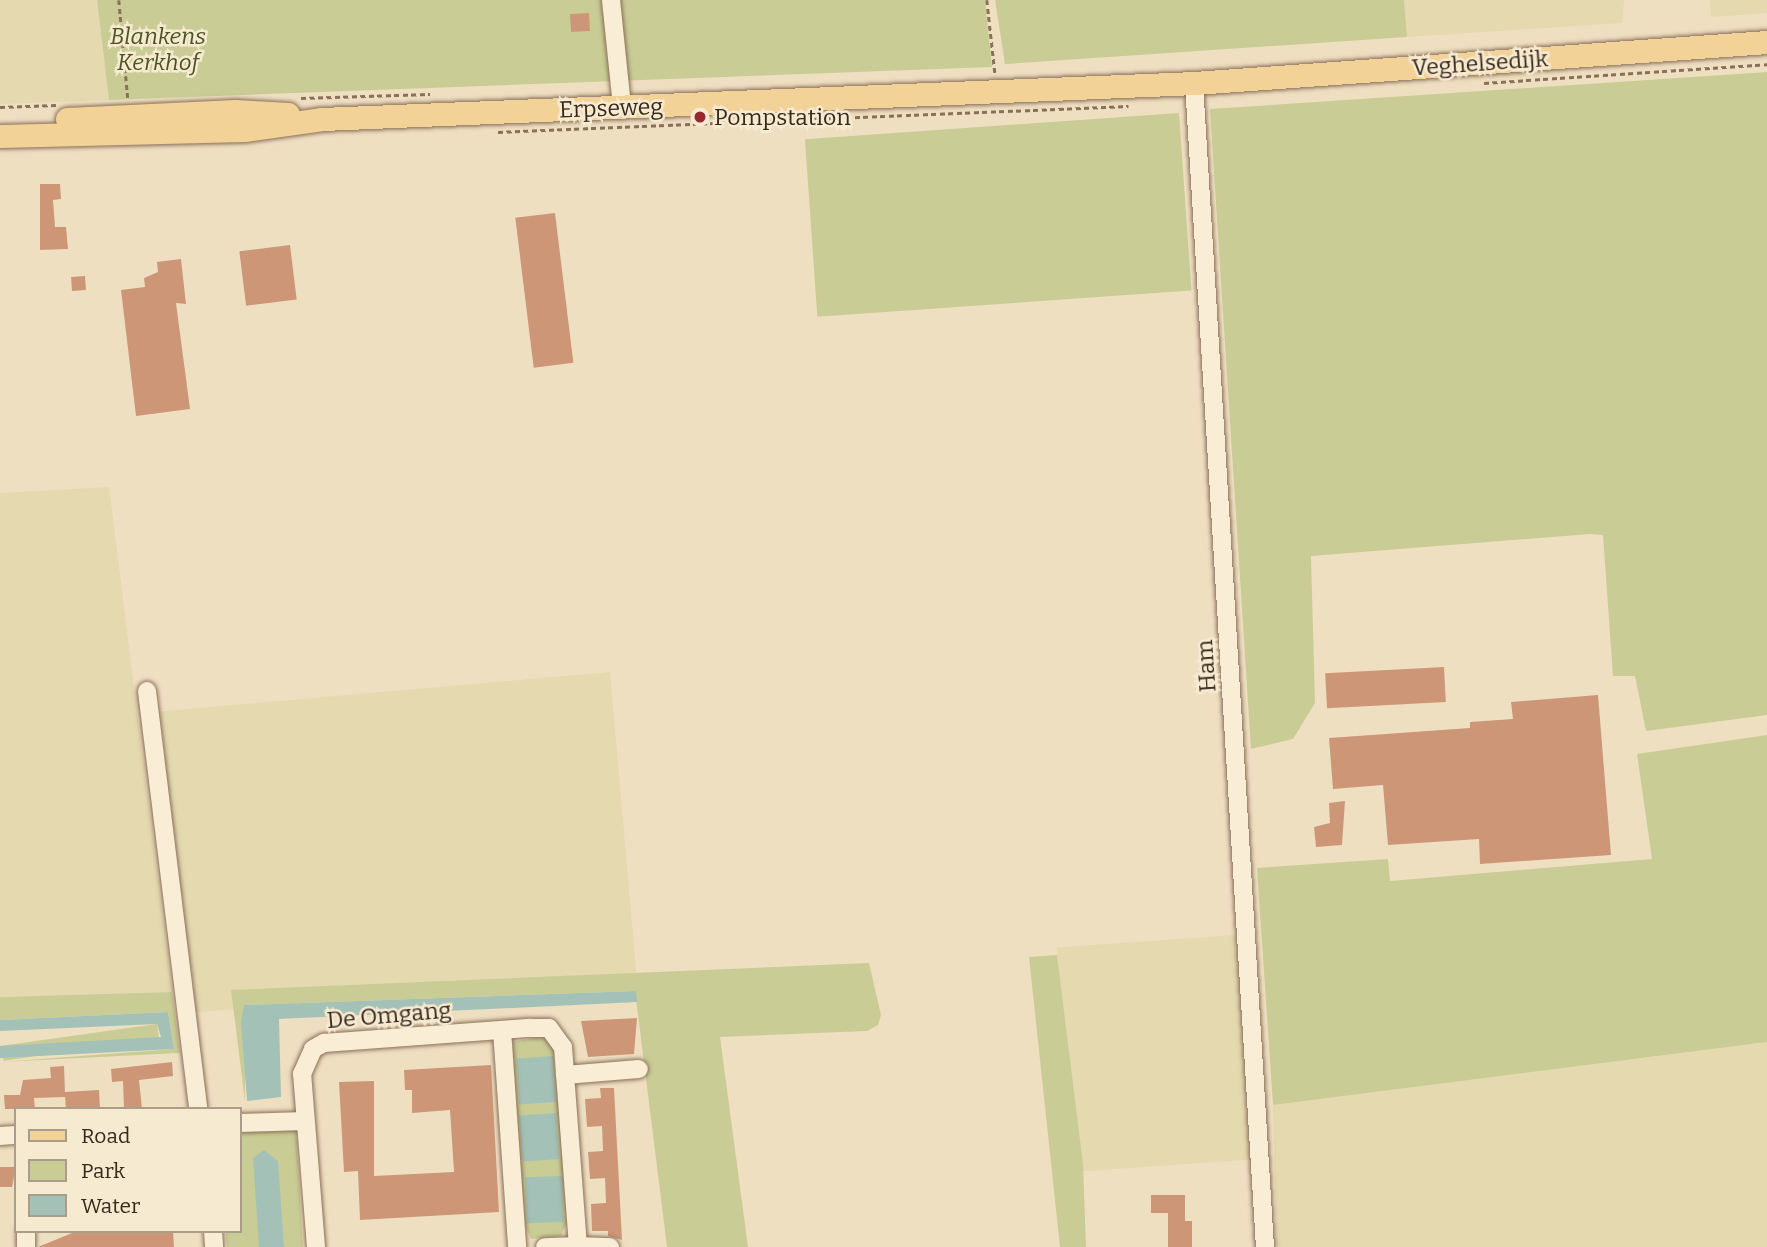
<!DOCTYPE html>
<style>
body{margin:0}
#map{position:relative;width:1767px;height:1247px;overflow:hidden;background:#efdfc1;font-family:Bitter,serif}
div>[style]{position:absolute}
.farmland>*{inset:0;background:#e4d9af;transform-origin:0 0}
.green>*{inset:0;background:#c9cd95;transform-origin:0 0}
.water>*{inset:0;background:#a4c1b7;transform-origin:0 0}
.building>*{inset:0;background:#cd9777;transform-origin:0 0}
.path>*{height:2.5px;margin-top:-1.25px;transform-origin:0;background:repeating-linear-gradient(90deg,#897059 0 5px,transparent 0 8.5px)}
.roads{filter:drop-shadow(0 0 2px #897059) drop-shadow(0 0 2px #897059)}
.minor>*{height:18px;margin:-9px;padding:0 9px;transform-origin:9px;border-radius:9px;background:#f9edd5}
.major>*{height:23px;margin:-11.5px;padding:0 11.5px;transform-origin:11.5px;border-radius:11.5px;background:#f3d298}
.dots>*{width:19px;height:19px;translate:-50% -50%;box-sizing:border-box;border:4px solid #f6ead1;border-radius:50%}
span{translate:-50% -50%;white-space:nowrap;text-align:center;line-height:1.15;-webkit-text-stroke:5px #f6ead1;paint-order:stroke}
.park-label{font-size:23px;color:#4b5523;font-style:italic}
.street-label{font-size:23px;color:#38291d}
.poi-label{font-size:23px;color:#38291d}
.left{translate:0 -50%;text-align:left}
.legend{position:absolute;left:14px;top:1107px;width:228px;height:126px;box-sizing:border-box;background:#f6ead1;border:2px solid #aa9d89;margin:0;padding:9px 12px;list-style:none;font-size:21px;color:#38291d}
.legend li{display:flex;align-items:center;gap:14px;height:35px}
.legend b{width:35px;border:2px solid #aa9d89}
</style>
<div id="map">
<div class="farmland">
<i style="clip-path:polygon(0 0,97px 0,109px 100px,0 104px)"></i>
<i style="clip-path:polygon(1404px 0,1624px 0,1622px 23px,1407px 37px)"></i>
<i style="clip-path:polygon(1710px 0,1767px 0,1767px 13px,1711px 17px)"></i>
<i style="clip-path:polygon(109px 487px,172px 992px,0 997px,0 493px)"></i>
<i style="left:610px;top:672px;width:303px;height:453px;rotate:85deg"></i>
<i style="left:1236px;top:935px;width:225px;height:180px;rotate:86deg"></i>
<i style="clip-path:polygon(1767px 1042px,1767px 1247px,1276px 1247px,1273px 1105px)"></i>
</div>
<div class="green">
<i style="clip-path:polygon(97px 0,985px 0,992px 67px,109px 100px)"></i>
<i style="clip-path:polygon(995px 0,1404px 0,1407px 37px,1005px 64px)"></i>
<i style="clip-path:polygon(1767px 72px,1767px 715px,1646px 731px,1635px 676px,1613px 676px,1603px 535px,1590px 534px,1311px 556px,1315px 703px,1293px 739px,1251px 749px,1210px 109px)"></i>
<i style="left:1179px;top:113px;width:178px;height:375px;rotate:86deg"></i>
<i style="clip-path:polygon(1767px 735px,1767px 1042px,1273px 1105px,1257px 868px,1388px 859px,1390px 881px,1652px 859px,1637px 754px)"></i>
<i style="clip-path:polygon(1057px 955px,1083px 1164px,1086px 1247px,1060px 1247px,1029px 957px)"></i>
<i style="clip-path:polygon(869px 963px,881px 1015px,878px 1025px,867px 1031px,720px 1037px,748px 1247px,667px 1247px,635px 991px,245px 1005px,245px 1101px,231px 990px)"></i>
<i style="clip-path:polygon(172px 992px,180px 1053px,0 1062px,174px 1049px,168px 1012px,0 1020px,0 997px)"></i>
<i style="left:157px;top:1024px;width:15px;height:157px;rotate:82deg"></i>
<i style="clip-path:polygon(540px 1037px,554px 1041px,556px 1054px,567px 1222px,561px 1236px,531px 1239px,525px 1226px,513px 1058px,513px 1042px)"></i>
<i style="clip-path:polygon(296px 1129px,303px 1247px,227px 1247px,225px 1231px,240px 1231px,240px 1131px)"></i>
</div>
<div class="water">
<i style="clip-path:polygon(636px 991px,637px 1002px,279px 1019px,281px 1097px,247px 1101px,241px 1022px,244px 1005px)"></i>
<i style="clip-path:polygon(168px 1012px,174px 1049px,0 1058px,0 1046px,161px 1037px,157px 1024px,0 1031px,0 1020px)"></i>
<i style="left:553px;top:1056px;width:46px;height:37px;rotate:86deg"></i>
<i style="left:556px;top:1113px;width:46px;height:37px;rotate:86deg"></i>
<i style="clip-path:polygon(264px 1150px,278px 1161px,284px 1247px,259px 1247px,253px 1158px)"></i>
<i style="left:562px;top:1176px;width:46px;height:37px;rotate:88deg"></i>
</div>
<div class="building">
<i style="left:589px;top:13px;width:18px;height:19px;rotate:87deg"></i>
<i style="clip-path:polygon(40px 184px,60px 184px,61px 199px,53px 200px,55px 227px,66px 227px,68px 249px,40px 250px)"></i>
<i style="left:555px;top:213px;width:151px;height:40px;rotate:83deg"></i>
<i style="left:290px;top:245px;width:55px;height:51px;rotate:83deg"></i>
<i style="clip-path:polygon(181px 259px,186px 304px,176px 303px,190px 409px,136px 416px,121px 290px,145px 287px,144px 278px,158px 272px,157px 262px)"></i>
<i style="left:85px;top:276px;width:14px;height:14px;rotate:86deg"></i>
<i style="left:1444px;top:667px;width:35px;height:119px;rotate:87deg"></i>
<i style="clip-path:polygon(1598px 695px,1611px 855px,1480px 864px,1479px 839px,1388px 845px,1383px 785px,1333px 789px,1329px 738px,1470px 728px,1470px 722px,1513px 719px,1511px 702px)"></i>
<i style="clip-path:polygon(1345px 801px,1342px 845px,1316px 847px,1314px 827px,1330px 823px,1329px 803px)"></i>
<i style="clip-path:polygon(637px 1018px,634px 1054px,588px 1057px,581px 1021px)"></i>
<i style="clip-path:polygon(172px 1062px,173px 1076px,139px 1080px,142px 1109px,124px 1109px,123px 1081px,112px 1082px,111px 1069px)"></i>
<i style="clip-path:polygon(491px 1065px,499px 1212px,360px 1220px,358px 1171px,344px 1172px,339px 1082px,374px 1081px,374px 1176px,454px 1172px,450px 1110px,412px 1113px,412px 1090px,405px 1090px,404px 1070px)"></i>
<i style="clip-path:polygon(64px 1066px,65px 1092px,99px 1090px,100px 1109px,66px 1109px,65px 1097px,34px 1098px,35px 1109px,5px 1109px,4px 1095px,20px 1095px,23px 1080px,51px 1078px,50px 1067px)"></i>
<i style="clip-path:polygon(600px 1088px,614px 1088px,622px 1240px,608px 1236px,608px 1231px,592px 1231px,591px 1204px,606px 1203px,605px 1178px,590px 1179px,588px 1152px,603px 1151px,602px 1126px,587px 1127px,585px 1099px,601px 1098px)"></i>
<i style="clip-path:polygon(0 1167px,16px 1167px,12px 1187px,0 1187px)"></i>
<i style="clip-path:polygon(1151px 1195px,1185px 1195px,1185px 1221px,1192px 1221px,1192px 1247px,1168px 1247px,1168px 1213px,1151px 1213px)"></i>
<i style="clip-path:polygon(77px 1231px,173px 1231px,174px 1247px,38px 1247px)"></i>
</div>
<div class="path">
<i style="left:119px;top:0;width:98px;rotate:84.8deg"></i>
<i style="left:987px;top:0;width:73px;rotate:83.7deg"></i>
<i style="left:1484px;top:83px;width:284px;rotate:-3.8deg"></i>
<i style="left:301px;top:98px;width:129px;rotate:-1.8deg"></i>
<i style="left:0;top:107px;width:56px;rotate:-2deg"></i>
<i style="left:498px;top:132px;width:631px;rotate:-2.36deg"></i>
</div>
<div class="roads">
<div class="minor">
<i style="left:611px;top:0;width:108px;rotate:84.1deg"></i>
<i style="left:1194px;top:83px;width:1166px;rotate:86.51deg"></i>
<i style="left:147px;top:691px;width:421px;rotate:83deg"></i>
<i style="left:502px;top:1030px;width:218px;rotate:86deg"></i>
<i style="left:565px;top:1075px;width:74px;rotate:-4.6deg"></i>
<i style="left:240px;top:1123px;width:65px;rotate:-1.8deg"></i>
<i style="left:0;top:1136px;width:16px;rotate:-4deg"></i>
<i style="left:26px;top:1231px;width:16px;rotate:90deg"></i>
<i style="left:213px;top:1231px;width:16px;rotate:86deg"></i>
<i style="left:578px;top:1246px;width:32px;rotate:2deg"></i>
<i style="left:316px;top:1247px;width:174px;rotate:-94.6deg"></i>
<i style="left:302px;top:1074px;width:27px;rotate:-66deg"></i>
<i style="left:313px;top:1049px;width:13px;rotate:-29deg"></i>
<i style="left:324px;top:1043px;width:207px;rotate:-4.2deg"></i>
<i style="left:530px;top:1028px;width:19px"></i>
<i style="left:549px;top:1028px;width:24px;rotate:54deg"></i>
<i style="left:563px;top:1047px;width:200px;rotate:85.7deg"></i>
<i style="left:578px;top:1246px;width:33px;rotate:178deg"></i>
</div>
<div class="major">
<i style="left:67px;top:119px;width:168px;rotate:-2.7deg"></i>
<i style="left:235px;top:111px;width:53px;rotate:3.2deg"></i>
<i style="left:0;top:136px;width:244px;rotate:-1.4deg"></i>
<i style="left:244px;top:130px;width:79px;rotate:-8deg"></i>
<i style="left:322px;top:119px;width:873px;rotate:-2.36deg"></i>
<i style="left:1194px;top:83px;width:574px;rotate:-4.09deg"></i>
</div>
</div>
<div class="dots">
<i style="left:700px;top:117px;background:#98282e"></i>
</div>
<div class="park-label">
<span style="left:158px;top:49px">Blankens<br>Kerkhof</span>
</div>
<div class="street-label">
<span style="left:1480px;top:63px;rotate:-4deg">Veghelsedijk</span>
<span style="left:611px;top:108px;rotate:-2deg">Erpseweg</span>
<span style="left:1206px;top:666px;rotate:-94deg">Ham</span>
<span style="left:389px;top:1015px;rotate:-5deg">De Omgang</span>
</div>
<div class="poi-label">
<span class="left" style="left:714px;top:117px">Pompstation</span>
</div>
<ul class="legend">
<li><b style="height:9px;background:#f3d298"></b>Road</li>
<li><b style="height:19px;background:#c9cd95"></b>Park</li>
<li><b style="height:19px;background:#a4c1b7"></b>Water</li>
</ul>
</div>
